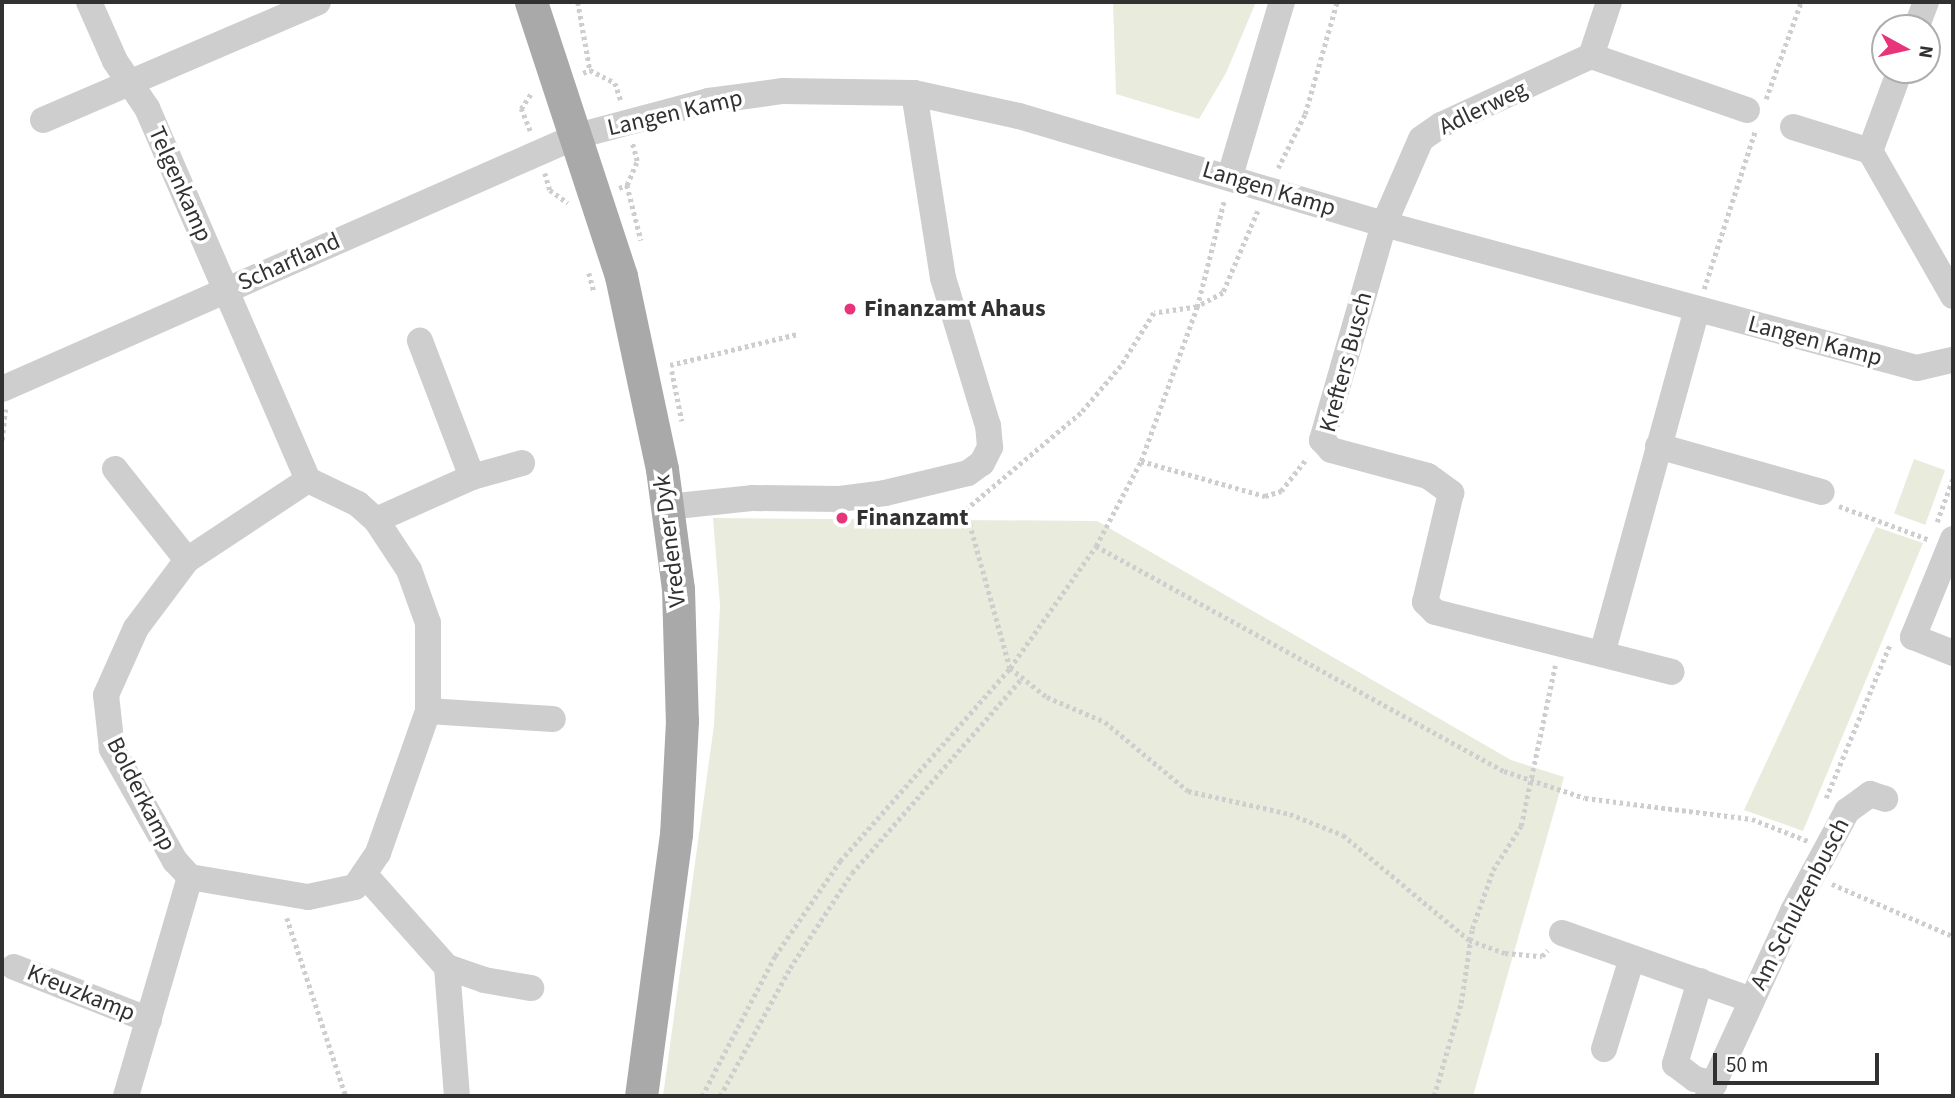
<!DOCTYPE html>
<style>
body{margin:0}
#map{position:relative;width:1955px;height:1098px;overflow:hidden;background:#fff;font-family:"Source Sans 3",sans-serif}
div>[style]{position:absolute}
.green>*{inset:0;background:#e9ebdd;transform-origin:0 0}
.path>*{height:4.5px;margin-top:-2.25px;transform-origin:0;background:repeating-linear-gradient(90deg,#cecece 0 3.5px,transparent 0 7px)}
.minor>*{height:26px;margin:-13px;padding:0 13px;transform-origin:13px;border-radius:13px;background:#cecece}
.major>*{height:33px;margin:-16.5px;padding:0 16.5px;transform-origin:16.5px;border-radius:16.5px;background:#a9a9a9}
.dots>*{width:19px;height:19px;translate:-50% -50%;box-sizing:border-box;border:4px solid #fff;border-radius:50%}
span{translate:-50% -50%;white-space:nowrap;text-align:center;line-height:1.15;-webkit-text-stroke:7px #fff;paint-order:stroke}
.street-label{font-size:24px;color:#313131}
.poi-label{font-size:24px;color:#313131;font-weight:700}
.left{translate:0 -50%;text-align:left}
.frame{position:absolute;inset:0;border:4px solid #313131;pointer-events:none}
.north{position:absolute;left:1871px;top:14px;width:70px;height:70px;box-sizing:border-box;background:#fff;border:2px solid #adadad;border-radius:50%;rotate:98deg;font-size:19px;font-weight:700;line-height:28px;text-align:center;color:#313131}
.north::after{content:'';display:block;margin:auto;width:24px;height:32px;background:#e7347a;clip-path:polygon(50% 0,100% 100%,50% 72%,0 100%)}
.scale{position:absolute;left:1713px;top:1053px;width:166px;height:32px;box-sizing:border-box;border:4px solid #313131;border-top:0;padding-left:9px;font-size:21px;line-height:24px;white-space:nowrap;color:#313131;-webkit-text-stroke:5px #fff;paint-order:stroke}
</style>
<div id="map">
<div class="green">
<i style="clip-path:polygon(1113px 2px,1256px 2px,1226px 73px,1199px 119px,1116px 94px)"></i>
<i style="left:1914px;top:459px;width:33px;height:58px;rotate:20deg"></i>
<i style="clip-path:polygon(713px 518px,1097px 521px,1511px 760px,1564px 777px,1473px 1096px,663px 1096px,714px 725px,720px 605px)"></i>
<i style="clip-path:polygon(1876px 527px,1923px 543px,1803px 831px,1744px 810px)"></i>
</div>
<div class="path">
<i style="left:578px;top:2px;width:69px;rotate:80deg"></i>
<i style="left:583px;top:73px;width:8px;rotate:-23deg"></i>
<i style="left:590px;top:70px;width:28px;rotate:27deg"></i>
<i style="left:615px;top:83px;width:18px;rotate:71deg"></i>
<i style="left:1766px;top:99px;width:103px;rotate:-70.2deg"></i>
<i style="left:530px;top:131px;width:24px;rotate:-112deg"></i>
<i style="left:521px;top:109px;width:20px;rotate:-57deg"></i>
<i style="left:1278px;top:168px;width:60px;rotate:-63.4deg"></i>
<i style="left:1305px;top:114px;width:116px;rotate:-74.1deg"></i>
<i style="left:545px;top:173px;width:18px;rotate:74deg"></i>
<i style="left:550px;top:190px;width:22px;rotate:36deg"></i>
<i style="left:627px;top:185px;width:57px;rotate:75.7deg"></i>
<i style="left:619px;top:188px;width:9px;rotate:-21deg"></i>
<i style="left:627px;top:185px;width:26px;rotate:-67deg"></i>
<i style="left:637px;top:161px;width:20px;rotate:-105deg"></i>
<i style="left:1258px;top:211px;width:89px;rotate:113.1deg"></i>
<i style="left:1223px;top:293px;width:30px;rotate:152deg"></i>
<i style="left:1197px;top:307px;width:43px;rotate:172.1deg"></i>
<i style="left:1154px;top:313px;width:62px;rotate:121.9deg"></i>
<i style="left:1121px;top:366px;width:62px;rotate:130.4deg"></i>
<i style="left:1081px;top:413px;width:150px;rotate:139.9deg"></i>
<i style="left:966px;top:510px;width:164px;rotate:74.4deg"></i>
<i style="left:1010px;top:668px;width:47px;rotate:38.1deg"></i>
<i style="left:1047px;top:697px;width:63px;rotate:23.3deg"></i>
<i style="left:1105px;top:722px;width:108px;rotate:39.7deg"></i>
<i style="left:1188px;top:791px;width:105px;rotate:12.7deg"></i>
<i style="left:1290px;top:814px;width:57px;rotate:21.6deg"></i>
<i style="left:1343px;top:835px;width:164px;rotate:39.8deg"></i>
<i style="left:1469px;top:940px;width:38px;rotate:20deg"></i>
<i style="left:1505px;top:953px;width:37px;rotate:5deg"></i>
<i style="left:1542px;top:956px;width:8px;rotate:-45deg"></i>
<i style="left:589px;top:273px;width:20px;rotate:75deg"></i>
<i style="left:1704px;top:289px;width:166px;rotate:-72.1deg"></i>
<i style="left:670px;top:365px;width:131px;rotate:-13.7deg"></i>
<i style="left:672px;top:371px;width:51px;rotate:78.7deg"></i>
<i style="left:2px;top:440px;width:31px;rotate:-84deg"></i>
<i style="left:1141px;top:461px;width:129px;rotate:15.8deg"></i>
<i style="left:1265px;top:496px;width:17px;rotate:-17deg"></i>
<i style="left:1281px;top:491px;width:42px;rotate:-51.8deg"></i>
<i style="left:1839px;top:506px;width:97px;rotate:20.5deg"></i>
<i style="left:1937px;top:522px;width:47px;rotate:-70deg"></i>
<i style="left:1096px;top:546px;width:466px;rotate:28.9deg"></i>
<i style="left:1504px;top:771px;width:85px;rotate:18.4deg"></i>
<i style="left:1585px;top:798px;width:168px;rotate:7.2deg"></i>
<i style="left:1752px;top:819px;width:60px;rotate:21.4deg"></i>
<i style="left:1826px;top:798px;width:167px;rotate:-67.4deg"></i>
<i style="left:1832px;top:884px;width:132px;rotate:23.3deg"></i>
<i style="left:287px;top:918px;width:188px;rotate:71.7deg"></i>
<i style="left:702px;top:1096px;width:158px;rotate:-62.5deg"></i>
<i style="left:775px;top:956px;width:115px;rotate:-55.6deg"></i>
<i style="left:840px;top:861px;width:257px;rotate:-48.6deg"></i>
<i style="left:1010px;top:668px;width:149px;rotate:-54.8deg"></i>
<i style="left:1096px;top:546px;width:96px;rotate:-62.1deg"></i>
<i style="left:1141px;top:461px;width:164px;rotate:-70deg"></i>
<i style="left:1197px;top:307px;width:109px;rotate:-75.7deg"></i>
<i style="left:720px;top:1096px;width:146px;rotate:-61.3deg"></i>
<i style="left:790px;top:968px;width:113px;rotate:-56.9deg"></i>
<i style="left:852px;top:873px;width:259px;rotate:-48.9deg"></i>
<i style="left:1434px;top:1096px;width:97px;rotate:-73.8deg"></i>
<i style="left:1461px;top:1003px;width:75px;rotate:-81.5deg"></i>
<i style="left:1472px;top:929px;width:63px;rotate:-70.4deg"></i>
<i style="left:1493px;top:870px;width:52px;rotate:-57.5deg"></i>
<i style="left:1521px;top:826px;width:164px;rotate:-78deg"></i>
</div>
<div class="minor">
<i style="left:89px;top:2px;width:64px;rotate:66.2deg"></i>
<i style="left:115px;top:61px;width:57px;rotate:55.8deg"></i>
<i style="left:147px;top:108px;width:405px;rotate:66.6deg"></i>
<i style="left:308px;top:480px;width:55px;rotate:25.6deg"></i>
<i style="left:358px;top:504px;width:24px;rotate:42deg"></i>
<i style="left:376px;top:520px;width:60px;rotate:56.6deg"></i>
<i style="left:409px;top:570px;width:56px;rotate:70.3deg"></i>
<i style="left:428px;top:623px;width:88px;rotate:90deg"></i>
<i style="left:428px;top:711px;width:151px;rotate:109.4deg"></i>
<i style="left:378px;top:853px;width:41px;rotate:124.1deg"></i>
<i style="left:355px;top:887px;width:48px;rotate:168deg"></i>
<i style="left:308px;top:897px;width:120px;rotate:-170.4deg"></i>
<i style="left:1609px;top:2px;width:57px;rotate:108.4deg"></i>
<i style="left:1591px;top:56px;width:165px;rotate:155.3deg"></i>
<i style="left:1441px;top:125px;width:24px;rotate:145deg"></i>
<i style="left:1421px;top:139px;width:93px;rotate:113.5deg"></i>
<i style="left:1384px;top:224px;width:225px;rotate:106deg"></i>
<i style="left:1322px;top:440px;width:13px;rotate:48deg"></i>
<i style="left:1331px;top:450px;width:100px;rotate:15deg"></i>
<i style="left:1428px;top:476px;width:29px;rotate:36deg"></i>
<i style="left:1451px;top:493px;width:112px;rotate:103.4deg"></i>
<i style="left:1425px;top:602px;width:14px;rotate:45deg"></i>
<i style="left:1435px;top:612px;width:244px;rotate:14.2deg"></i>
<i style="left:1916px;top:28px;width:28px;rotate:-69deg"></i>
<i style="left:1591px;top:56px;width:165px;rotate:19.1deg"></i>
<i style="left:1900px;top:70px;width:86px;rotate:110.3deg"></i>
<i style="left:1870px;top:151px;width:167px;rotate:60.2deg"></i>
<i style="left:43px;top:120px;width:299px;rotate:-23.2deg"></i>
<i style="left:1793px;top:127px;width:81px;rotate:17.3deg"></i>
<i style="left:1230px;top:176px;width:182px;rotate:-73.4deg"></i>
<i style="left:2px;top:389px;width:628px;rotate:-23.75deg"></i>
<i style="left:577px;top:136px;width:137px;rotate:-14.9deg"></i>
<i style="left:709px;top:101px;width:75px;rotate:-7.7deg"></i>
<i style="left:783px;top:91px;width:131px;rotate:0.9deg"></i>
<i style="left:914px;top:93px;width:107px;rotate:12.4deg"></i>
<i style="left:1019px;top:116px;width:381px;rotate:16.5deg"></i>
<i style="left:1384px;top:224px;width:552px;rotate:15.12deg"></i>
<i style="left:1917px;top:368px;width:37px;rotate:-13deg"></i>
<i style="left:1658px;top:446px;width:170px;rotate:15.7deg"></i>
<i style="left:115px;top:469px;width:116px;rotate:51.6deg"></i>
<i style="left:472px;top:477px;width:52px;rotate:-15.6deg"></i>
<i style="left:667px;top:507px;width:85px;rotate:-6deg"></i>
<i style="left:752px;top:498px;width:88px;rotate:0.7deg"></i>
<i style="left:840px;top:499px;width:45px;rotate:-7.6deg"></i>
<i style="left:885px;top:493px;width:85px;rotate:-13.5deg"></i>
<i style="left:968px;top:473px;width:17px;rotate:-36deg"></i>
<i style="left:982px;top:463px;width:18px;rotate:-63deg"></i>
<i style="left:990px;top:447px;width:21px;rotate:-95deg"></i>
<i style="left:988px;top:426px;width:155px;rotate:-106.9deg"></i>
<i style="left:943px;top:278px;width:187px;rotate:-98.9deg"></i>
<i style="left:376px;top:520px;width:105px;rotate:-24.1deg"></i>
<i style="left:472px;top:477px;width:146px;rotate:-110.9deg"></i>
<i style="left:1953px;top:539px;width:106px;rotate:112.2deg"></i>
<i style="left:1913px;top:637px;width:43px;rotate:21.8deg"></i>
<i style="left:1602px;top:654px;width:357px;rotate:-74.6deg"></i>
<i style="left:428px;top:711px;width:125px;rotate:3.7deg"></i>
<i style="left:364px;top:874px;width:125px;rotate:48.3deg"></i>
<i style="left:447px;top:967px;width:39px;rotate:19deg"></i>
<i style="left:484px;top:980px;width:48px;rotate:9.7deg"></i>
<i style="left:1562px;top:933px;width:201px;rotate:19.5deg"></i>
<i style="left:14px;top:967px;width:145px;rotate:21.4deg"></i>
<i style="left:447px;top:967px;width:129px;rotate:85.6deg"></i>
<i style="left:1700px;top:981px;width:87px;rotate:106.8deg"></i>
<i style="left:1675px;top:1064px;width:25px;rotate:37deg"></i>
<i style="left:1695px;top:1079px;width:20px;rotate:15deg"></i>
<i style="left:1604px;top:1049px;width:95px;rotate:-72.9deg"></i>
<i style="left:126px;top:1096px;width:228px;rotate:-73.7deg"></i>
<i style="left:190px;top:877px;width:22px;rotate:-133deg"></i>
<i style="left:175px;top:861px;width:129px;rotate:-119.4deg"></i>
<i style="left:112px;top:749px;width:54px;rotate:-96.3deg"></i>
<i style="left:106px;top:695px;width:73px;rotate:-65.9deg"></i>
<i style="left:136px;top:628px;width:85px;rotate:-53.1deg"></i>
<i style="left:187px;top:560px;width:145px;rotate:-33.5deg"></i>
<i style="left:1708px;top:1096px;width:204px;rotate:-65.3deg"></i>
<i style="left:1793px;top:911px;width:114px;rotate:-61.6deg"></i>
<i style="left:1847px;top:811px;width:29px;rotate:-36deg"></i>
<i style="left:1870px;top:794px;width:16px;rotate:18deg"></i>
</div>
<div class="major">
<i style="left:531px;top:2px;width:288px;rotate:71.8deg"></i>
<i style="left:621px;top:276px;width:197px;rotate:78deg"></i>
<i style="left:662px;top:469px;width:121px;rotate:82.4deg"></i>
<i style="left:678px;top:589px;width:132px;rotate:88.3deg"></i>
<i style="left:682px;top:721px;width:113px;rotate:93deg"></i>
<i style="left:676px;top:834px;width:264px;rotate:97.6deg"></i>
</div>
<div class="dots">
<i style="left:850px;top:309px;background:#e7347a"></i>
<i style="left:842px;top:518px;background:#e7347a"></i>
</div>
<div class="street-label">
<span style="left:1483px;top:108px;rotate:-26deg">Adlerweg</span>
<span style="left:675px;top:113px;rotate:-13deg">Langen Kamp</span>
<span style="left:180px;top:184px;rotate:66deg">Telgenkamp</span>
<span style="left:1269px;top:189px;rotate:17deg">Langen Kamp</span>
<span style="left:289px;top:262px;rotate:-24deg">Scharfland</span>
<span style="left:1815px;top:341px;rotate:15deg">Langen Kamp</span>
<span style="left:1346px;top:362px;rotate:-75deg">Krefters Busch</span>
<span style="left:670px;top:541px;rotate:-97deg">Vredener Dyk</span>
<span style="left:141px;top:794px;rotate:63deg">Bolderkamp</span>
<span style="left:1800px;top:904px;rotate:-63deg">Am Schulzenbusch</span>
<span style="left:81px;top:993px;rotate:22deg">Kreuzkamp</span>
</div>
<div class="poi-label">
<span class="left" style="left:864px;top:309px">Finanzamt Ahaus</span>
<span class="left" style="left:856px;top:518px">Finanzamt</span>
</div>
<div class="frame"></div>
<div class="north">N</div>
<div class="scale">50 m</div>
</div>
